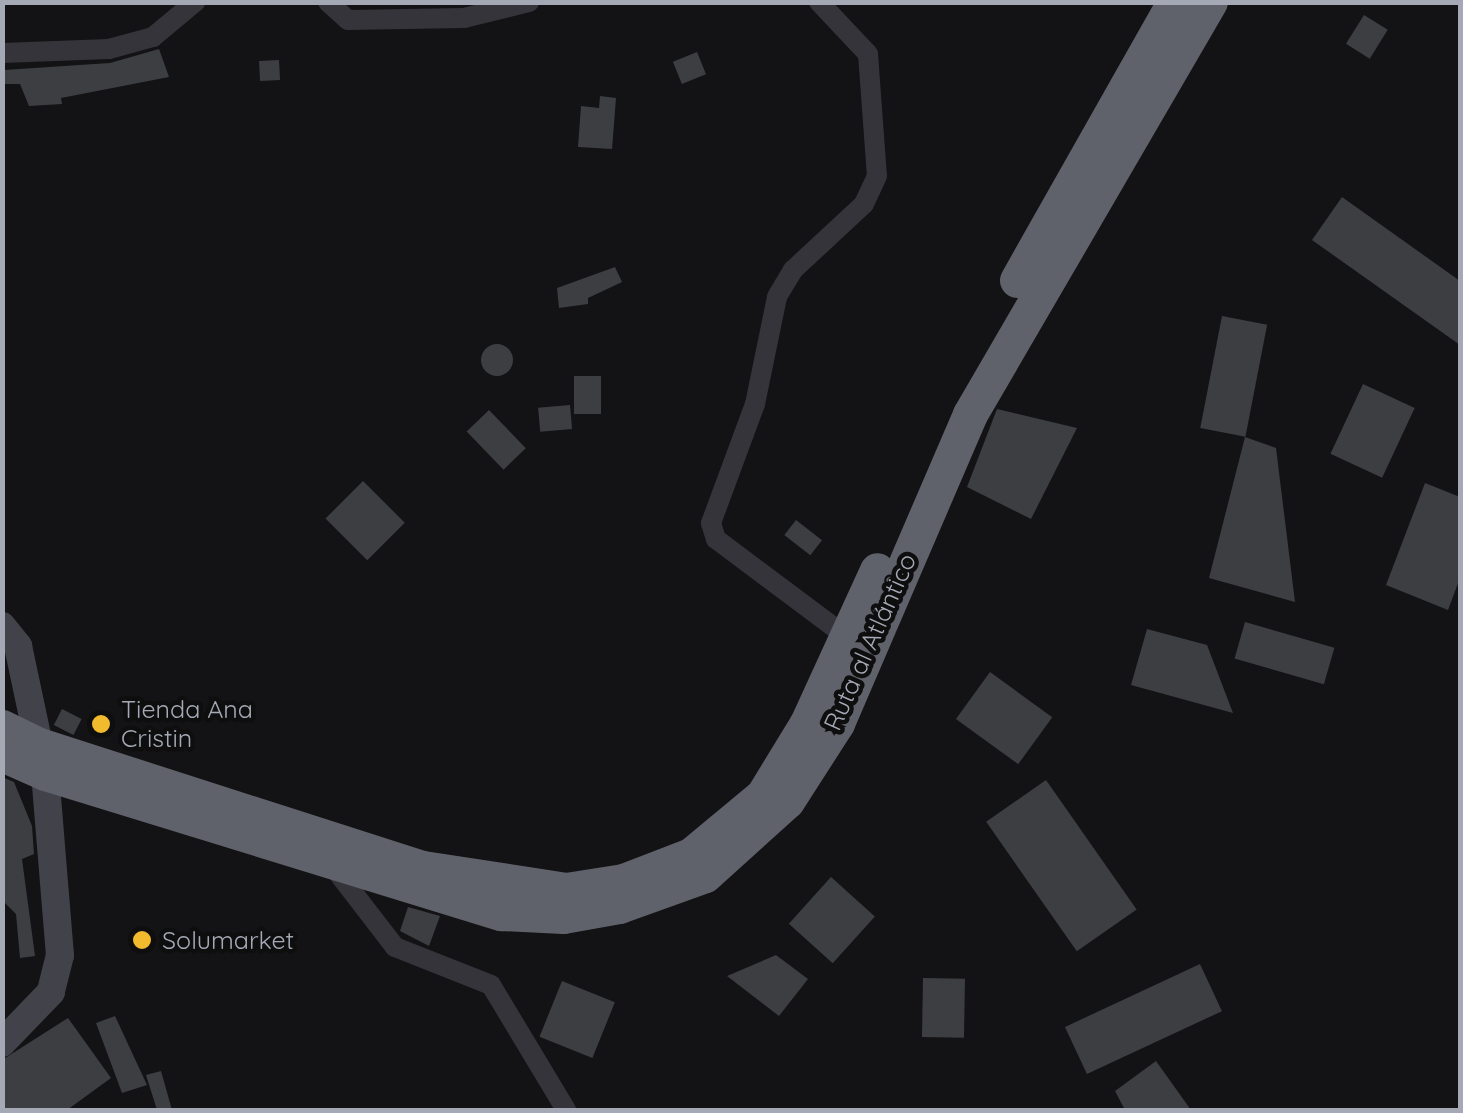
<!DOCTYPE html>
<meta charset="utf-8">
<style>
body{margin:0}
#map{position:relative;width:1463px;height:1113px;overflow:hidden;background:#131315;font-family:Quicksand,sans-serif}
div>[style]{position:absolute}
.building>*{inset:0;background:#3d3e42;transform-origin:0 0}
.round{border-radius:50%}
.street>*{height:20px;margin:-10px;padding:0 10px;transform-origin:10px;border-radius:10px;background:#34343a}
.secondary>*{height:28px;margin:-14px;padding:0 14px;transform-origin:14px;border-radius:14px;background:#42434a}
.highway>*{height:35px;margin:-17.5px;padding:0 17.5px;transform-origin:17.5px;border-radius:17.5px;background:#60626b}
.dots>*{width:28px;height:28px;translate:-50% -50%;box-sizing:border-box;border:5px solid #0e0e0f;border-radius:50%}
span{translate:-50% -50%;white-space:nowrap;text-align:center;line-height:1.15;-webkit-text-stroke:9px #0e0e0f;paint-order:stroke}
.street-label{font-size:25px;color:#a4a9b5}
.poi-label{font-size:25px;color:#a4a9b5}
.left{translate:0 -50%;text-align:left}
.frame{position:absolute;inset:0;border:5px solid #a4a9b5;pointer-events:none}
</style>
<div id="map">
<div class="building">
<i style="left:1364px;top:15px;width:28px;height:34px;rotate:32deg"></i>
<i style="clip-path:polygon(159px 49px,169px 77px,61px 98px,62px 104px,29px 106px,20px 84px,4px 84px,4px 70px,110px 63px)"></i>
<i style="left:697px;top:52px;width:24px;height:26px;rotate:68deg"></i>
<i style="left:279px;top:60px;width:20px;height:20px;rotate:87deg"></i>
<i style="clip-path:polygon(600px 96px,616px 98px,612px 149px,578px 147px,581px 106px,599px 108px)"></i>
<i style="clip-path:polygon(1342px 197px,1460px 281px,1460px 345px,1312px 240px)"></i>
<i style="clip-path:polygon(615px 267px,622px 282px,588px 298px,588px 304px,559px 308px,557px 288px)"></i>
<i style="left:1222px;top:316px;width:46px;height:114px;rotate:11deg"></i>
<i class="round" style="left:481px;top:344px;width:32px;height:32px"></i>
<i style="left:574px;top:376px;width:27px;height:38px"></i>
<i style="left:1363px;top:384px;width:57px;height:77px;rotate:25deg"></i>
<i style="left:570px;top:405px;width:24px;height:32px;rotate:85deg"></i>
<i style="clip-path:polygon(997px 409px,1077px 428px,1031px 519px,967px 487px)"></i>
<i style="left:489px;top:410px;width:53px;height:31px;rotate:46deg"></i>
<i style="clip-path:polygon(1245px 437px,1276px 448px,1295px 602px,1209px 578px)"></i>
<i style="left:363px;top:481px;width:59px;height:53px;rotate:45deg"></i>
<i style="clip-path:polygon(1425px 483px,1460px 497px,1460px 578px,1448px 610px,1386px 585px)"></i>
<i style="left:796px;top:520px;width:33px;height:19px;rotate:38deg"></i>
<i style="left:1245px;top:622px;width:93px;height:38px;rotate:16deg"></i>
<i style="clip-path:polygon(1147px 629px,1207px 645px,1233px 713px,1131px 685px)"></i>
<i style="left:990px;top:672px;width:77px;height:58px;rotate:36deg"></i>
<i style="left:62px;top:709px;width:22px;height:18px;rotate:27deg"></i>
<i style="clip-path:polygon(2px 777px,14px 782px,32px 826px,34px 854px,22px 859px,35px 956px,20px 958px,16px 914px,2px 900px)"></i>
<i style="left:1046px;top:780px;width:158px;height:73px;rotate:55deg"></i>
<i style="left:831px;top:877px;width:59px;height:63px;rotate:42deg"></i>
<i style="clip-path:polygon(408px 907px,440px 916px,429px 946px,400px 931px)"></i>
<i style="clip-path:polygon(776px 955px,808px 979px,779px 1016px,727px 976px)"></i>
<i style="left:1200px;top:964px;width:52px;height:149px;rotate:65deg"></i>
<i style="left:923px;top:978px;width:42px;height:59px;rotate:1deg"></i>
<i style="left:562px;top:981px;width:57px;height:60px;rotate:22deg"></i>
<i style="clip-path:polygon(115px 1016px,147px 1085px,122px 1093px,96px 1023px)"></i>
<i style="clip-path:polygon(68px 1018px,111px 1078px,67px 1110px,2px 1110px,2px 1060px)"></i>
<i style="clip-path:polygon(1156px 1061px,1191px 1110px,1125px 1110px,1115px 1091px)"></i>
<i style="clip-path:polygon(161px 1071px,172px 1110px,157px 1110px,146px 1075px)"></i>
</div>
<div class="street">
<i style="left:328px;top:2px;width:27px;rotate:42deg"></i>
<i style="left:348px;top:20px;width:116px;rotate:-1deg"></i>
<i style="left:464px;top:18px;width:67px;rotate:-13.8deg"></i>
<i style="left:819px;top:2px;width:71px;rotate:46.7deg"></i>
<i style="left:868px;top:54px;width:122px;rotate:85.8deg"></i>
<i style="left:877px;top:176px;width:31px;rotate:115deg"></i>
<i style="left:864px;top:204px;width:97px;rotate:137.1deg"></i>
<i style="left:793px;top:270px;width:31px;rotate:121deg"></i>
<i style="left:777px;top:297px;width:109px;rotate:101.6deg"></i>
<i style="left:755px;top:404px;width:127px;rotate:110.3deg"></i>
<i style="left:711px;top:523px;width:17px;rotate:73deg"></i>
<i style="left:716px;top:539px;width:164px;rotate:36.8deg"></i>
<i style="left:2px;top:53px;width:107px;rotate:-2.1deg"></i>
<i style="left:109px;top:49px;width:46px;rotate:-15.3deg"></i>
<i style="left:153px;top:37px;width:55px;rotate:-39.8deg"></i>
<i style="left:331px;top:864px;width:105px;rotate:52.4deg"></i>
<i style="left:395px;top:947px;width:103px;rotate:21.6deg"></i>
<i style="left:491px;top:985px;width:146px;rotate:59deg"></i>
</div>
<div class="secondary">
<i style="left:2px;top:626px;width:26px;rotate:51deg"></i>
<i style="left:18px;top:646px;width:130px;rotate:78deg"></i>
<i style="left:45px;top:773px;width:183px;rotate:85.3deg"></i>
<i style="left:60px;top:955px;width:38px;rotate:104deg"></i>
<i style="left:51px;top:992px;width:71px;rotate:133.9deg"></i>
</div>
<div class="highway">
<i style="left:1017px;top:280px;width:319px;rotate:-60.5deg"></i>
<i style="left:2px;top:727px;width:41px;rotate:25.9deg"></i>
<i style="left:39px;top:745px;width:403px;rotate:17.8deg"></i>
<i style="left:423px;top:868px;width:145px;rotate:8.7deg"></i>
<i style="left:566px;top:890px;width:58px;rotate:-9deg"></i>
<i style="left:623px;top:881px;width:73px;rotate:-20.9deg"></i>
<i style="left:691px;top:855px;width:94px;rotate:-39.8deg"></i>
<i style="left:763px;top:795px;width:84px;rotate:-58.6deg"></i>
<i style="left:807px;top:723px;width:168px;rotate:-65.4deg"></i>
<i style="left:2px;top:754px;width:47px;rotate:23.8deg"></i>
<i style="left:45px;top:773px;width:477px;rotate:17.1deg"></i>
<i style="left:501px;top:913px;width:62px;rotate:2.8deg"></i>
<i style="left:563px;top:916px;width:57px;rotate:-10.1deg"></i>
<i style="left:619px;top:906px;width:91px;rotate:-19.8deg"></i>
<i style="left:705px;top:875px;width:110px;rotate:-42.1deg"></i>
<i style="left:787px;top:801px;width:93px;rotate:-57.3deg"></i>
<i style="left:837px;top:723px;width:336px;rotate:-66.7deg"></i>
<i style="left:970px;top:414px;width:477px;rotate:-59.8deg"></i>
</div>
<div class="dots">
<i style="left:101px;top:724px;background:#f2ba2d"></i>
<i style="left:142px;top:940px;background:#f2ba2d"></i>
</div>
<div class="street-label">
<span style="left:870px;top:642px;rotate:-66deg">Ruta al Atlántico</span>
</div>
<div class="poi-label">
<span class="left" style="left:121px;top:724px">Tienda Ana<br>Cristin</span>
<span class="left" style="left:162px;top:940px">Solumarket</span>
</div>
<div class="frame"></div>
</div>
